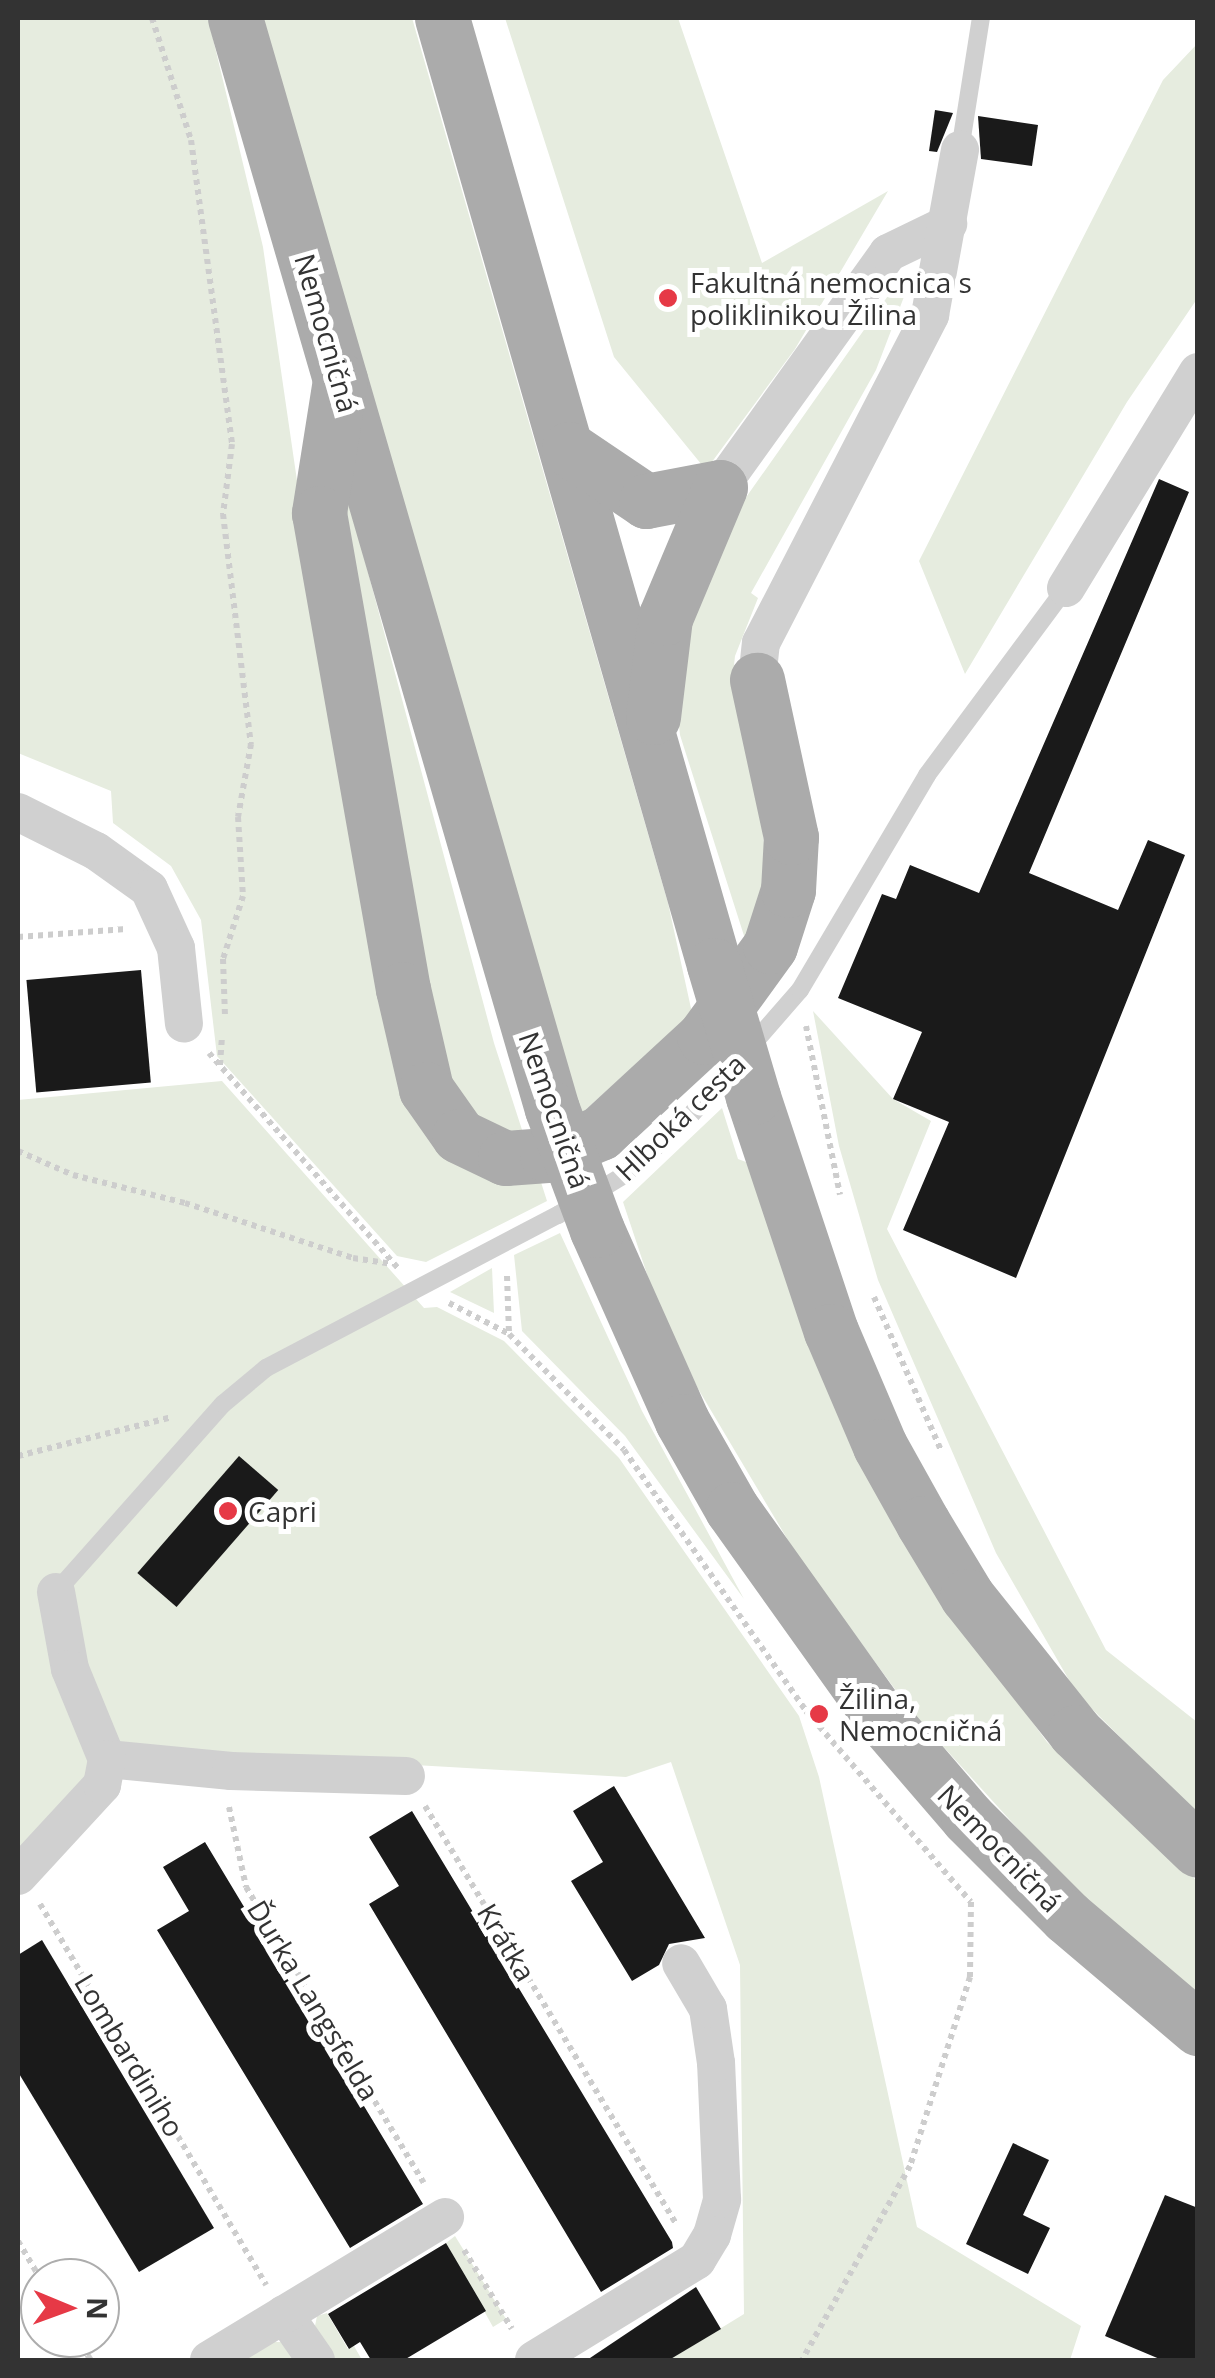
<!DOCTYPE html>
<meta charset="utf-8">
<style>
body{margin:0}
#map{position:relative;width:1215px;height:2378px;overflow:hidden;background:#fff;font-family:"Open Sans",sans-serif}
div>[style]{position:absolute}
.green>*{inset:0;background:#e6ecdf}
.building>*{inset:0;background:#1a1a1a;transform-origin:0 0}
.path>*{height:6px;margin-top:-3px;transform-origin:0;background:repeating-linear-gradient(90deg,#cdcdcd 0 5px,transparent 0 10px)}
.service>*{height:18px;margin:-9px;padding:0 9px;transform-origin:9px;border-radius:9px;background:#d0d0d0}
.minor>*{height:38px;margin:-19px;padding:0 19px;transform-origin:19px;border-radius:19px;background:#d0d0d0}
.primary>*{height:55px;margin:-27.5px;padding:0 27.5px;transform-origin:27.5px;border-radius:27.5px;background:#ababab}
.primary-bridge>*{height:55px;margin:-27.5px;padding:0 27.5px;transform-origin:27.5px;border-radius:27.5px;background:#ababab}
.dots>*{width:28px;height:28px;translate:-50% -50%;box-sizing:border-box;border:5px solid #fff;border-radius:50%}
span{translate:-50% -50%;white-space:nowrap;text-align:center;line-height:1.15;-webkit-text-stroke:10px #fff;paint-order:stroke}
.poi-label{font-size:28px;color:#333}
.left{translate:0 -50%;text-align:left}
.street-label{font-size:28px;color:#333}
.frame{position:absolute;inset:0;border:20px solid #333;pointer-events:none}
.north{position:absolute;left:20px;top:2258px;width:100px;height:100px;box-sizing:border-box;background:#fff;border:2px solid #adadad;border-radius:50%;rotate:91deg;font-size:28px;font-weight:700;line-height:40px;text-align:center;color:#333}
.north::after{content:'';display:block;margin:auto;width:35px;height:45px;background:#e63946;clip-path:polygon(50% 0,100% 100%,50% 72%,0 100%)}
</style>
<div id="map">
<div class="green">
<i style="clip-path:polygon(18px 18px,208px 18px,263px 247px,310px 570px,405px 1088px,539px 1176px,547px 1201px,426px 1262px,397px 1256px,217px 1056px,201px 920px,171px 866px,113px 823px,111px 791px,18px 753px)"></i>
<i style="clip-path:polygon(262px 18px,412px 18px,668px 903px,692px 1013px,581px 1114px)"></i>
<i style="clip-path:polygon(505px 18px,678px 18px,762px 263px,888px 191px,795px 349px,706px 470px,614px 357px)"></i>
<i style="clip-path:polygon(1197px 44px,1197px 299px,1127px 402px,965px 674px,919px 561px,1163px 80px)"></i>
<i style="clip-path:polygon(910px 281px,876px 370px,751px 593px,758px 598px,735px 656px,732px 684px,759px 784px,767px 879px,746px 942px,680px 735px,674px 678px,683px 622px,735px 513px,897px 283px)"></i>
<i style="clip-path:polygon(334px 445px,494px 1043px,524px 1136px,485px 1124px,439px 1069px)"></i>
<i style="clip-path:polygon(813px 1011px,893px 1099px,931px 1121px,887px 1229px,1106px 1650px,1197px 1722px,1197px 1814px,1077px 1694px,996px 1553px,878px 1280px,839px 1146px)"></i>
<i style="clip-path:polygon(222px 1081px,424px 1308px,437px 1307px,504px 1341px,619px 1458px,799px 1716px,819px 1777px,917px 2227px,1081px 2326px,1070px 2360px,669px 2360px,744px 2314px,740px 1965px,671px 1762px,626px 1777px,117px 1748px,18px 1855px,18px 1100px)"></i>
<i style="clip-path:polygon(722px 1108px,738px 1159px,746px 1162px,928px 1580px,1047px 1742px,1197px 1881px,1197px 1996px,1058px 1873px,911px 1711px,798px 1557px,697px 1387px,651px 1286px,623px 1202px)"></i>
<i style="clip-path:polygon(560px 1233px,642px 1411px,744px 1599px,625px 1436px,522px 1331px,514px 1255px)"></i>
<i style="clip-path:polygon(492px 1268px,494px 1313px,450px 1292px)"></i>
<i style="clip-path:polygon(455px 2236px,506px 2319px,493px 2327px,446px 2243px)"></i>
<i style="clip-path:polygon(327px 2313px,348px 2349px,354px 2346px,362px 2360px,332px 2360px,315px 2326px,317px 2316px)"></i>
<i style="clip-path:polygon(270px 2342px,283px 2342px,303px 2360px,233px 2360px)"></i>
</div>
<div class="building">
<i style="clip-path:polygon(935px 110px,953px 113px,937px 152px,929px 151px)"></i>
<i style="clip-path:polygon(978px 116px,1038px 125px,1032px 166px,981px 159px)"></i>
<i style="clip-path:polygon(1159px 479px,1189px 492px,1029px 873px,1118px 910px,1148px 840px,1185px 855px,1016px 1278px,903px 1230px,949px 1122px,893px 1099px,922px 1032px,838px 998px,882px 894px,896px 899px,910px 865px,979px 893px)"></i>
<i style="left:141px;top:970px;width:113px;height:115px;rotate:85deg"></i>
<i style="left:239px;top:1456px;width:52px;height:155px;rotate:41deg"></i>
<i style="clip-path:polygon(614px 1786px,705px 1938px,669px 1944px,659px 1965px,632px 1981px,571px 1881px,603px 1862px,573px 1811px)"></i>
<i style="clip-path:polygon(412px 1811px,672px 2242px,673px 2248px,601px 2292px,369px 1904px,399px 1886px,369px 1837px)"></i>
<i style="clip-path:polygon(205px 1842px,423px 2204px,350px 2248px,157px 1930px,189px 1911px,163px 1867px)"></i>
<i style="clip-path:polygon(42px 1940px,214px 2228px,139px 2272px,18px 2072px,18px 1955px)"></i>
<i style="clip-path:polygon(1013px 2143px,1049px 2160px,1023px 2215px,1050px 2228px,1028px 2274px,966px 2244px)"></i>
<i style="clip-path:polygon(1165px 2195px,1198px 2208px,1198px 2360px,1162px 2360px,1105px 2336px)"></i>
<i style="clip-path:polygon(446px 2243px,486px 2311px,404px 2360px,371px 2360px,360px 2342px,349px 2349px,328px 2314px)"></i>
<i style="clip-path:polygon(696px 2287px,721px 2329px,669px 2360px,587px 2360px)"></i>
</div>
<div class="path">
<i style="left:152px;top:18px;width:128px;rotate:72.3deg"></i>
<i style="left:191px;top:140px;width:307px;rotate:82.3deg"></i>
<i style="left:232px;top:444px;width:71px;rotate:97.3deg"></i>
<i style="left:223px;top:514px;width:232px;rotate:83.1deg"></i>
<i style="left:251px;top:744px;width:74px;rotate:100.1deg"></i>
<i style="left:238px;top:817px;width:79px;rotate:86.4deg"></i>
<i style="left:243px;top:896px;width:66px;rotate:107.6deg"></i>
<i style="left:223px;top:959px;width:56px;rotate:88deg"></i>
<i style="left:18px;top:937px;width:108px;rotate:-4.2deg"></i>
<i style="left:806px;top:1026px;width:172px;rotate:78.6deg"></i>
<i style="left:209px;top:1053px;width:286px;rotate:48.7deg"></i>
<i style="left:220px;top:1065px;width:27px;rotate:-86deg"></i>
<i style="left:18px;top:1151px;width:60px;rotate:23.6deg"></i>
<i style="left:73px;top:1175px;width:115px;rotate:14deg"></i>
<i style="left:185px;top:1203px;width:177px;rotate:18.1deg"></i>
<i style="left:353px;top:1258px;width:40px;rotate:8.5deg"></i>
<i style="left:507px;top:1276px;width:57px;rotate:88deg"></i>
<i style="left:874px;top:1297px;width:167px;rotate:66.4deg"></i>
<i style="left:449px;top:1303px;width:68px;rotate:27.3deg"></i>
<i style="left:509px;top:1334px;width:163px;rotate:45.2deg"></i>
<i style="left:624px;top:1450px;width:318px;rotate:55.1deg"></i>
<i style="left:806px;top:1711px;width:252px;rotate:49.2deg"></i>
<i style="left:971px;top:1902px;width:75px;rotate:90.8deg"></i>
<i style="left:970px;top:1977px;width:198px;rotate:107.6deg"></i>
<i style="left:910px;top:2166px;width:222px;rotate:119.1deg"></i>
<i style="left:18px;top:1456px;width:159px;rotate:-14.2deg"></i>
<i style="left:425px;top:1806px;width:488px;rotate:59deg"></i>
<i style="left:229px;top:1807px;width:82px;rotate:78deg"></i>
<i style="left:246px;top:1887px;width:345px;rotate:59deg"></i>
<i style="left:40px;top:1904px;width:443px;rotate:59.3deg"></i>
<i style="left:18px;top:2241px;width:43px;rotate:59.3deg"></i>
<i style="left:464px;top:2250px;width:92px;rotate:58.7deg"></i>
<i style="left:77px;top:2338px;width:26px;rotate:58deg"></i>
</div>
<div class="service">
<i style="left:960px;top:150px;width:134px;rotate:-81deg"></i>
<i style="left:56px;top:1592px;width:251px;rotate:-48.4deg"></i>
<i style="left:223px;top:1404px;width:56px;rotate:-39.9deg"></i>
<i style="left:266px;top:1368px;width:330px;rotate:-27.7deg"></i>
<i style="left:558px;top:1215px;width:77px;rotate:-31.2deg"></i>
<i style="left:624px;top:1175px;width:89px;rotate:-41.8deg"></i>
<i style="left:690px;top:1116px;width:167px;rotate:-48.9deg"></i>
<i style="left:800px;top:990px;width:250px;rotate:-59.4deg"></i>
<i style="left:927px;top:775px;width:233px;rotate:-53.4deg"></i>
</div>
<div class="minor">
<i style="left:720px;top:487px;width:288px;rotate:-54.3deg"></i>
<i style="left:888px;top:253px;width:67px;rotate:-25.8deg"></i>
<i style="left:1066px;top:588px;width:253px;rotate:-58.6deg"></i>
<i style="left:757px;top:680px;width:37px;rotate:-84deg"></i>
<i style="left:761px;top:643px;width:369px;rotate:-62.7deg"></i>
<i style="left:930px;top:315px;width:168px;rotate:-79.7deg"></i>
<i style="left:18px;top:812px;width:87px;rotate:26.6deg"></i>
<i style="left:96px;top:851px;width:65px;rotate:35.6deg"></i>
<i style="left:149px;top:889px;width:65px;rotate:65.4deg"></i>
<i style="left:176px;top:948px;width:76px;rotate:84deg"></i>
<i style="left:56px;top:1592px;width:78px;rotate:79.7deg"></i>
<i style="left:70px;top:1669px;width:97px;rotate:67.7deg"></i>
<i style="left:107px;top:1759px;width:125px;rotate:5.5deg"></i>
<i style="left:231px;top:1771px;width:175px;rotate:1.6deg"></i>
<i style="left:18px;top:1876px;width:124px;rotate:-47.3deg"></i>
<i style="left:102px;top:1785px;width:26px;rotate:-79deg"></i>
<i style="left:284px;top:2314px;width:56px;rotate:55.2deg"></i>
<i style="left:209px;top:2360px;width:276px;rotate:-31.2deg"></i>
<i style="left:534px;top:2360px;width:191px;rotate:-31.5deg"></i>
<i style="left:697px;top:2260px;width:29px;rotate:-59deg"></i>
<i style="left:712px;top:2235px;width:37px;rotate:-74deg"></i>
<i style="left:722px;top:2199px;width:136px;rotate:-92.5deg"></i>
<i style="left:716px;top:2063px;width:55px;rotate:-98.4deg"></i>
<i style="left:708px;top:2009px;width:53px;rotate:-120.4deg"></i>
</div>
<div class="primary">
<i style="left:235px;top:18px;width:1136px;rotate:73.8deg"></i>
<i style="left:442px;top:18px;width:985px;rotate:73.97deg"></i>
<i style="left:340px;top:380px;width:135px;rotate:99deg"></i>
<i style="left:319px;top:513px;width:483px;rotate:80deg"></i>
<i style="left:403px;top:989px;width:103px;rotate:77deg"></i>
<i style="left:426px;top:1089px;width:57px;rotate:54.9deg"></i>
<i style="left:459px;top:1136px;width:51px;rotate:25.6deg"></i>
<i style="left:505px;top:1158px;width:42px;rotate:-4.1deg"></i>
<i style="left:547px;top:1155px;width:57px;rotate:-22.5deg"></i>
<i style="left:600px;top:1133px;width:142px;rotate:-42.7deg"></i>
<i style="left:704px;top:1037px;width:112px;rotate:-54deg"></i>
<i style="left:770px;top:946px;width:59px;rotate:-72.2deg"></i>
<i style="left:788px;top:890px;width:53px;rotate:-86.8deg"></i>
<i style="left:791px;top:837px;width:161px;rotate:-102.2deg"></i>
<i style="left:569px;top:449px;width:93px;rotate:34deg"></i>
<i style="left:646px;top:501px;width:75px;rotate:-10.7deg"></i>
<i style="left:653px;top:717px;width:100px;rotate:-83.1deg"></i>
<i style="left:665px;top:618px;width:142px;rotate:-67.2deg"></i>
<i style="left:753px;top:1097px;width:247px;rotate:71.6deg"></i>
<i style="left:831px;top:1331px;width:125px;rotate:66.9deg"></i>
<i style="left:880px;top:1446px;width:88px;rotate:60.8deg"></i>
<i style="left:923px;top:1523px;width:85px;rotate:58.9deg"></i>
<i style="left:967px;top:1596px;width:174px;rotate:51.5deg"></i>
<i style="left:1075px;top:1732px;width:170px;rotate:43.8deg"></i>
<i style="left:597px;top:1230px;width:209px;rotate:66deg"></i>
<i style="left:682px;top:1421px;width:101px;rotate:60.4deg"></i>
<i style="left:732px;top:1509px;width:248px;rotate:54.5deg"></i>
<i style="left:876px;top:1711px;width:141px;rotate:49.3deg"></i>
<i style="left:968px;top:1818px;width:140px;rotate:45deg"></i>
<i style="left:1067px;top:1917px;width:172px;rotate:40.3deg"></i>
</div>
<div class="primary-bridge">
<i style="left:714px;top:965px;width:138px;rotate:73.5deg"></i>
<i style="left:552px;top:1109px;width:129px;rotate:69.6deg"></i>
</div>
<div class="dots">
<i style="left:668px;top:298px;background:#e63946"></i>
<i style="left:228px;top:1511px;background:#e63946"></i>
<i style="left:819px;top:1714px;background:#e63946"></i>
</div>
<div class="poi-label">
<span class="left" style="left:690px;top:298px">Fakultná nemocnica s<br>poliklinikou Žilina</span>
<span class="left" style="left:248px;top:1511px">Capri</span>
<span class="left" style="left:839px;top:1714px">Žilina,<br>Nemocničná</span>
</div>
<div class="street-label">
<span style="left:327px;top:333px;rotate:74deg">Nemocničná</span>
<span style="left:555px;top:1110px;rotate:71deg">Nemocničná</span>
<span style="left:680px;top:1117px;rotate:-44deg">Hlboká cesta</span>
<span style="left:1000px;top:1848px;rotate:46deg">Nemocničná</span>
<span style="left:507px;top:1942px;rotate:59deg">Krátka</span>
<span style="left:314px;top:2000px;rotate:59deg">Ďurka Langsfelda</span>
<span style="left:130px;top:2055px;rotate:59deg">Lombardiniho</span>
</div>
<div class="frame"></div>
<div class="north">N</div>
</div>
